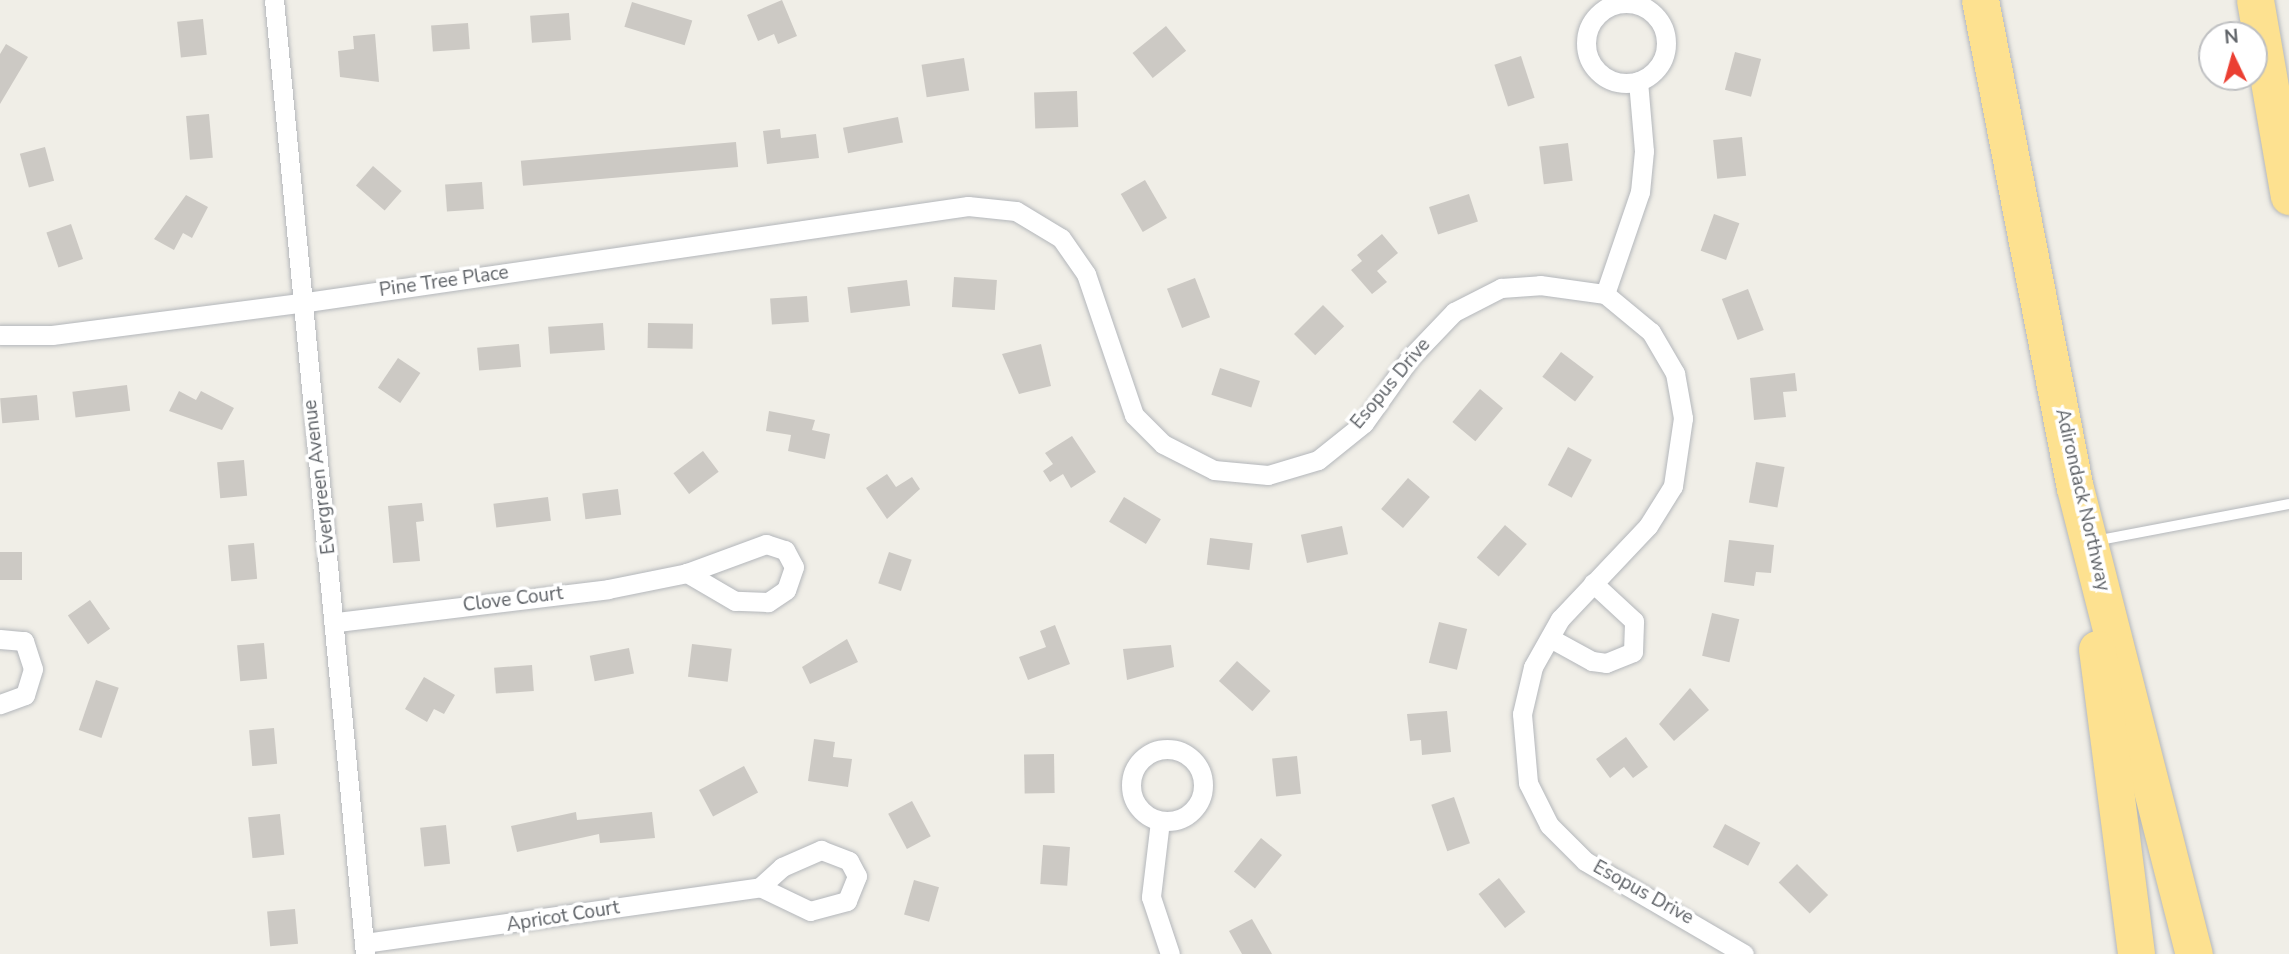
<!DOCTYPE html>
<style>
body{margin:0}
#map{position:relative;width:2289px;height:954px;overflow:hidden;background:#f0eee7;font-family:"Nunito Sans",sans-serif}
div>[style]{position:absolute}
.building>*{inset:0;background:#ccc9c4;transform-origin:0 0}
.roads{filter:drop-shadow(0 0 2px #b4b7bb) drop-shadow(0 0 2px #b4b7bb)}
.service>*{height:10px;margin:-5px;padding:0 5px;transform-origin:5px;border-radius:5px;background:#fff}
.minor>*{height:19px;margin:-9.5px;padding:0 9.5px;transform-origin:9.5px;border-radius:9.5px;background:#fff}
.minor>.ring{margin:-9.5px;padding:0;box-sizing:content-box;background:none;border:19px solid #fff;border-radius:50%}
.motorway>*{height:37px;margin:-18.5px;padding:0 18.5px;transform-origin:18.5px;border-radius:18.5px;background:#fde190}
span{translate:-50% -50%;white-space:nowrap;text-align:center;line-height:1.15;-webkit-text-stroke:7px #fff;paint-order:stroke}
.street-label{font-size:19px;color:#5e6267}
.north{position:absolute;left:2198px;top:21px;width:70px;height:70px;box-sizing:border-box;background:#fff;border:2px solid #bfc0c2;border-radius:50%;rotate:355deg;font-size:19px;font-weight:700;line-height:28px;text-align:center;color:#5e6267}
.north::after{content:'';display:block;margin:auto;width:24px;height:32px;background:#eb3f32;clip-path:polygon(50% 0,100% 100%,50% 72%,0 100%)}
</style>
<div id="map">
<div class="building">
<i style="clip-path:polygon(782px 0,797px 36px,778px 44px,774px 34px,758px 41px,747px 15px)"></i>
<i style="left:632px;top:2px;width:63px;height:26px;rotate:17deg"></i>
<i style="left:569px;top:13px;width:27px;height:39px;rotate:86deg"></i>
<i style="left:203px;top:19px;width:36px;height:26px;rotate:84deg"></i>
<i style="left:468px;top:23px;width:26px;height:37px;rotate:86deg"></i>
<i style="left:1166px;top:26px;width:32px;height:43px;rotate:51deg"></i>
<i style="clip-path:polygon(375px 34px,379px 82px,340px 77px,338px 51px,354px 49px,353px 36px)"></i>
<i style="clip-path:polygon(6px 44px,28px 57px,0 104px,0 54px)"></i>
<i style="left:1735px;top:52px;width:27px;height:39px;rotate:15deg"></i>
<i style="left:1521px;top:56px;width:44px;height:28px;rotate:72deg"></i>
<i style="left:964px;top:58px;width:33px;height:43px;rotate:81deg"></i>
<i style="left:1077px;top:91px;width:36px;height:43px;rotate:88deg"></i>
<i style="left:209px;top:114px;width:44px;height:23px;rotate:85deg"></i>
<i style="left:898px;top:117px;width:26px;height:56px;rotate:79deg"></i>
<i style="clip-path:polygon(780px 129px,781px 138px,816px 134px,819px 158px,767px 164px,763px 131px)"></i>
<i style="left:1742px;top:137px;width:39px;height:29px;rotate:84deg"></i>
<i style="left:736px;top:142px;width:25px;height:216px;rotate:85deg"></i>
<i style="left:1568px;top:143px;width:38px;height:29px;rotate:83deg"></i>
<i style="left:45px;top:147px;width:35px;height:26px;rotate:75deg"></i>
<i style="left:373px;top:166px;width:38px;height:26px;rotate:41deg"></i>
<i style="left:1145px;top:180px;width:44px;height:28px;rotate:60deg"></i>
<i style="left:482px;top:182px;width:27px;height:37px;rotate:86deg"></i>
<i style="left:1469px;top:194px;width:29px;height:42px;rotate:72deg"></i>
<i style="clip-path:polygon(186px 195px,208px 207px,192px 238px,183px 233px,174px 250px,154px 239px)"></i>
<i style="left:1714px;top:214px;width:27px;height:39px;rotate:20deg"></i>
<i style="left:71px;top:224px;width:37px;height:26px;rotate:71deg"></i>
<i style="clip-path:polygon(1382px 234px,1398px 253px,1377px 271px,1387px 282px,1372px 294px,1351px 270px,1362px 261px,1357px 255px)"></i>
<i style="left:954px;top:277px;width:43px;height:30px;rotate:4deg"></i>
<i style="left:1195px;top:278px;width:42px;height:30px;rotate:69deg"></i>
<i style="left:907px;top:280px;width:26px;height:60px;rotate:83deg"></i>
<i style="left:1748px;top:289px;width:44px;height:28px;rotate:69deg"></i>
<i style="left:807px;top:296px;width:26px;height:37px;rotate:86deg"></i>
<i style="left:1323px;top:305px;width:30px;height:41px;rotate:45deg"></i>
<i style="left:603px;top:323px;width:27px;height:55px;rotate:86deg"></i>
<i style="left:648px;top:323px;width:45px;height:25px;rotate:1deg"></i>
<i style="left:519px;top:344px;width:23px;height:42px;rotate:85deg"></i>
<i style="clip-path:polygon(1041px 344px,1051px 386px,1019px 394px,1002px 354px)"></i>
<i style="left:1561px;top:352px;width:41px;height:31px;rotate:37deg"></i>
<i style="left:398px;top:358px;width:27px;height:36px;rotate:34deg"></i>
<i style="left:1220px;top:368px;width:42px;height:28px;rotate:18deg"></i>
<i style="clip-path:polygon(1795px 373px,1797px 391px,1783px 392px,1786px 417px,1754px 420px,1750px 378px)"></i>
<i style="left:127px;top:385px;width:26px;height:55px;rotate:83deg"></i>
<i style="left:1480px;top:389px;width:30px;height:43px;rotate:40deg"></i>
<i style="clip-path:polygon(179px 391px,196px 400px,201px 391px,234px 408px,222px 430px,169px 411px)"></i>
<i style="left:37px;top:395px;width:25px;height:37px;rotate:85deg"></i>
<i style="clip-path:polygon(769px 411px,815px 420px,812px 430px,830px 434px,825px 459px,788px 451px,791px 435px,766px 431px)"></i>
<i style="clip-path:polygon(1072px 436px,1096px 472px,1071px 488px,1063px 474px,1050px 482px,1043px 471px,1053px 464px,1045px 453px)"></i>
<i style="left:1568px;top:447px;width:27px;height:43px;rotate:28deg"></i>
<i style="left:703px;top:451px;width:26px;height:37px;rotate:53deg"></i>
<i style="left:244px;top:460px;width:36px;height:27px;rotate:85deg"></i>
<i style="left:1756px;top:462px;width:29px;height:41px;rotate:10deg"></i>
<i style="clip-path:polygon(887px 474px,896px 487px,912px 477px,920px 489px,887px 519px,866px 488px)"></i>
<i style="left:1408px;top:478px;width:29px;height:41px;rotate:41deg"></i>
<i style="left:618px;top:489px;width:26px;height:36px;rotate:83deg"></i>
<i style="left:548px;top:497px;width:24px;height:55px;rotate:83deg"></i>
<i style="left:1124px;top:497px;width:43px;height:29px;rotate:31deg"></i>
<i style="clip-path:polygon(422px 503px,424px 521px,416px 522px,420px 561px,393px 563px,388px 506px)"></i>
<i style="left:1505px;top:525px;width:29px;height:43px;rotate:41deg"></i>
<i style="left:1342px;top:526px;width:29px;height:42px;rotate:78deg"></i>
<i style="left:1210px;top:538px;width:43px;height:27px;rotate:7deg"></i>
<i style="clip-path:polygon(1729px 540px,1774px 545px,1771px 573px,1756px 572px,1754px 586px,1724px 582px)"></i>
<i style="left:254px;top:543px;width:36px;height:26px;rotate:85deg"></i>
<i style="left:22px;top:552px;width:28px;height:22px;rotate:90deg"></i>
<i style="left:889px;top:552px;width:24px;height:33px;rotate:19deg"></i>
<i style="left:90px;top:600px;width:35px;height:27px;rotate:55deg"></i>
<i style="left:1712px;top:613px;width:28px;height:44px;rotate:13deg"></i>
<i style="left:1439px;top:622px;width:29px;height:42px;rotate:14deg"></i>
<i style="clip-path:polygon(1055px 625px,1070px 664px,1028px 680px,1019px 657px,1046px 647px,1040px 631px)"></i>
<i style="clip-path:polygon(847px 639px,858px 662px,810px 684px,802px 667px)"></i>
<i style="left:264px;top:643px;width:36px;height:27px;rotate:85deg"></i>
<i style="left:692px;top:644px;width:40px;height:33px;rotate:7deg"></i>
<i style="clip-path:polygon(1171px 645px,1174px 667px,1127px 680px,1123px 649px)"></i>
<i style="left:629px;top:648px;width:26px;height:40px;rotate:79deg"></i>
<i style="left:1237px;top:661px;width:45px;height:27px;rotate:42deg"></i>
<i style="left:532px;top:665px;width:26px;height:38px;rotate:86deg"></i>
<i style="clip-path:polygon(424px 677px,455px 695px,444px 714px,434px 709px,427px 722px,405px 709px)"></i>
<i style="left:96px;top:680px;width:24px;height:53px;rotate:19deg"></i>
<i style="clip-path:polygon(1690px 688px,1709px 710px,1674px 741px,1659px 724px)"></i>
<i style="clip-path:polygon(1447px 711px,1451px 752px,1422px 755px,1421px 740px,1410px 741px,1407px 714px)"></i>
<i style="left:274px;top:728px;width:36px;height:25px;rotate:85deg"></i>
<i style="clip-path:polygon(1626px 737px,1648px 767px,1633px 778px,1624px 767px,1610px 778px,1596px 759px)"></i>
<i style="clip-path:polygon(814px 739px,835px 742px,833px 757px,852px 759px,848px 787px,808px 781px)"></i>
<i style="left:1054px;top:754px;width:39px;height:30px;rotate:89deg"></i>
<i style="left:1297px;top:756px;width:38px;height:25px;rotate:84deg"></i>
<i style="left:744px;top:766px;width:30px;height:51px;rotate:62deg"></i>
<i style="left:1454px;top:797px;width:49px;height:24px;rotate:71deg"></i>
<i style="left:912px;top:801px;width:40px;height:27px;rotate:62deg"></i>
<i style="clip-path:polygon(576px 812px,577px 820px,652px 812px,655px 838px,600px 843px,599px 834px,517px 852px,511px 826px)"></i>
<i style="left:280px;top:814px;width:41px;height:32px;rotate:84deg"></i>
<i style="left:1725px;top:824px;width:40px;height:26px;rotate:28deg"></i>
<i style="left:446px;top:825px;width:39px;height:26px;rotate:84deg"></i>
<i style="left:1261px;top:838px;width:27px;height:43px;rotate:39deg"></i>
<i style="left:1043px;top:845px;width:27px;height:39px;rotate:4deg"></i>
<i style="left:1797px;top:864px;width:44px;height:26px;rotate:45deg"></i>
<i style="left:1499px;top:878px;width:43px;height:26px;rotate:52deg"></i>
<i style="left:914px;top:880px;width:26px;height:36px;rotate:16deg"></i>
<i style="left:295px;top:909px;width:35px;height:28px;rotate:85deg"></i>
<i style="clip-path:polygon(1252px 919px,1272px 954px,1242px 954px,1229px 931px)"></i>
</div>
<div class="roads">
<div class="service">
<i style="left:2095px;top:541px;width:197px;rotate:-10.8deg"></i>
</div>
<div class="minor">
<i style="left:274px;top:0;width:958px;rotate:84.55deg"></i>
<i class="ring" style="left:1586px;top:3px;width:61px;height:61px"></i>
<i style="left:1605px;top:294px;width:108px;rotate:-71.1deg"></i>
<i style="left:1640px;top:192px;width:41px;rotate:-84.4deg"></i>
<i style="left:1644px;top:151px;width:70px;rotate:-94.9deg"></i>
<i style="left:0;top:335px;width:52px"></i>
<i style="left:52px;top:335px;width:250px;rotate:-7.4deg"></i>
<i style="left:300px;top:303px;width:675px;rotate:-8.26deg"></i>
<i style="left:968px;top:206px;width:48px;rotate:5.9deg"></i>
<i style="left:1016px;top:211px;width:52px;rotate:31deg"></i>
<i style="left:1061px;top:238px;width:44px;rotate:55.2deg"></i>
<i style="left:1086px;top:274px;width:149px;rotate:71.2deg"></i>
<i style="left:1134px;top:415px;width:41px;rotate:45deg"></i>
<i style="left:1163px;top:444px;width:57px;rotate:27deg"></i>
<i style="left:1214px;top:470px;width:54px;rotate:5.3deg"></i>
<i style="left:1268px;top:475px;width:52px;rotate:-16.7deg"></i>
<i style="left:1318px;top:460px;width:59px;rotate:-38.8deg"></i>
<i style="left:1364px;top:423px;width:80px;rotate:-54.7deg"></i>
<i style="left:1410px;top:358px;width:64px;rotate:-46.3deg"></i>
<i style="left:1454px;top:312px;width:53px;rotate:-27.1deg"></i>
<i style="left:1501px;top:288px;width:39px;rotate:-4deg"></i>
<i style="left:1540px;top:285px;width:66px;rotate:7.9deg"></i>
<i style="left:1605px;top:294px;width:60px;rotate:39.6deg"></i>
<i style="left:1651px;top:332px;width:48px;rotate:59.7deg"></i>
<i style="left:1675px;top:373px;width:46px;rotate:79.9deg"></i>
<i style="left:1683px;top:418px;width:69px;rotate:98.4deg"></i>
<i style="left:1673px;top:486px;width:47px;rotate:122deg"></i>
<i style="left:1648px;top:526px;width:128px;rotate:133.4deg"></i>
<i style="left:1560px;top:619px;width:55px;rotate:119.4deg"></i>
<i style="left:1533px;top:667px;width:48px;rotate:103.2deg"></i>
<i style="left:1522px;top:714px;width:69px;rotate:85deg"></i>
<i style="left:1528px;top:783px;width:47px;rotate:63.4deg"></i>
<i style="left:1549px;top:825px;width:51px;rotate:45deg"></i>
<i style="left:1585px;top:861px;width:184px;rotate:30.3deg"></i>
<i style="left:766px;top:544px;width:20px;rotate:18deg"></i>
<i style="left:785px;top:550px;width:19px;rotate:62deg"></i>
<i style="left:794px;top:567px;width:24px;rotate:109deg"></i>
<i style="left:786px;top:590px;width:22px;rotate:146deg"></i>
<i style="left:768px;top:602px;width:33px;rotate:-178deg"></i>
<i style="left:735px;top:601px;width:56px;rotate:-149.7deg"></i>
<i style="left:687px;top:573px;width:84px;rotate:-20.2deg"></i>
<i style="left:337px;top:622px;width:273px;rotate:-6.9deg"></i>
<i style="left:608px;top:589px;width:81px;rotate:-11.4deg"></i>
<i style="left:1550px;top:638px;width:48px;rotate:28.7deg"></i>
<i style="left:1592px;top:661px;width:14px;rotate:8deg"></i>
<i style="left:1606px;top:663px;width:29px;rotate:-22deg"></i>
<i style="left:1633px;top:652px;width:31px;rotate:-88deg"></i>
<i style="left:1634px;top:621px;width:56px;rotate:-137.2deg"></i>
<i style="left:0;top:639px;width:24px;rotate:5deg"></i>
<i style="left:24px;top:641px;width:29px;rotate:72deg"></i>
<i style="left:33px;top:669px;width:27px;rotate:107deg"></i>
<i style="left:25px;top:695px;width:27px;rotate:160deg"></i>
<i class="ring" style="left:1131px;top:749px;width:53px;height:53px"></i>
<i style="left:1160px;top:821px;width:77px;rotate:96.8deg"></i>
<i style="left:1151px;top:897px;width:60px;rotate:71.6deg"></i>
<i style="left:821px;top:850px;width:30px;rotate:21deg"></i>
<i style="left:849px;top:861px;width:17px;rotate:62deg"></i>
<i style="left:857px;top:876px;width:27px;rotate:112deg"></i>
<i style="left:847px;top:901px;width:38px;rotate:165deg"></i>
<i style="left:810px;top:911px;width:55px;rotate:-154.4deg"></i>
<i style="left:760px;top:887px;width:30px;rotate:-42deg"></i>
<i style="left:782px;top:867px;width:43px;rotate:-23.6deg"></i>
<i style="left:364px;top:943px;width:400px;rotate:-8deg"></i>
</div>
<div class="motorway">
<i style="left:1980px;top:0;width:497px;rotate:79deg"></i>
<i style="left:2075px;top:488px;width:481px;rotate:75.7deg"></i>
<i style="left:2255px;top:0;width:199px;rotate:80.2deg"></i>
<i style="left:2097px;top:649px;width:307px;rotate:82.7deg"></i>
</div>
</div>
<div class="street-label">
<span style="left:444px;top:282px;rotate:-8deg">Pine Tree Place</span>
<span style="left:1391px;top:384px;rotate:-50deg">Esopus Drive</span>
<span style="left:320px;top:477px;rotate:-97deg">Evergreen Avenue</span>
<span style="left:2082px;top:500px;rotate:77deg">Adirondack Northway</span>
<span style="left:513px;top:600px;rotate:-7deg">Clove Court</span>
<span style="left:1643px;top:893px;rotate:29deg">Esopus Drive</span>
<span style="left:563px;top:917px;rotate:-9deg">Apricot Court</span>
</div>
<div class="north">N</div>
</div>
